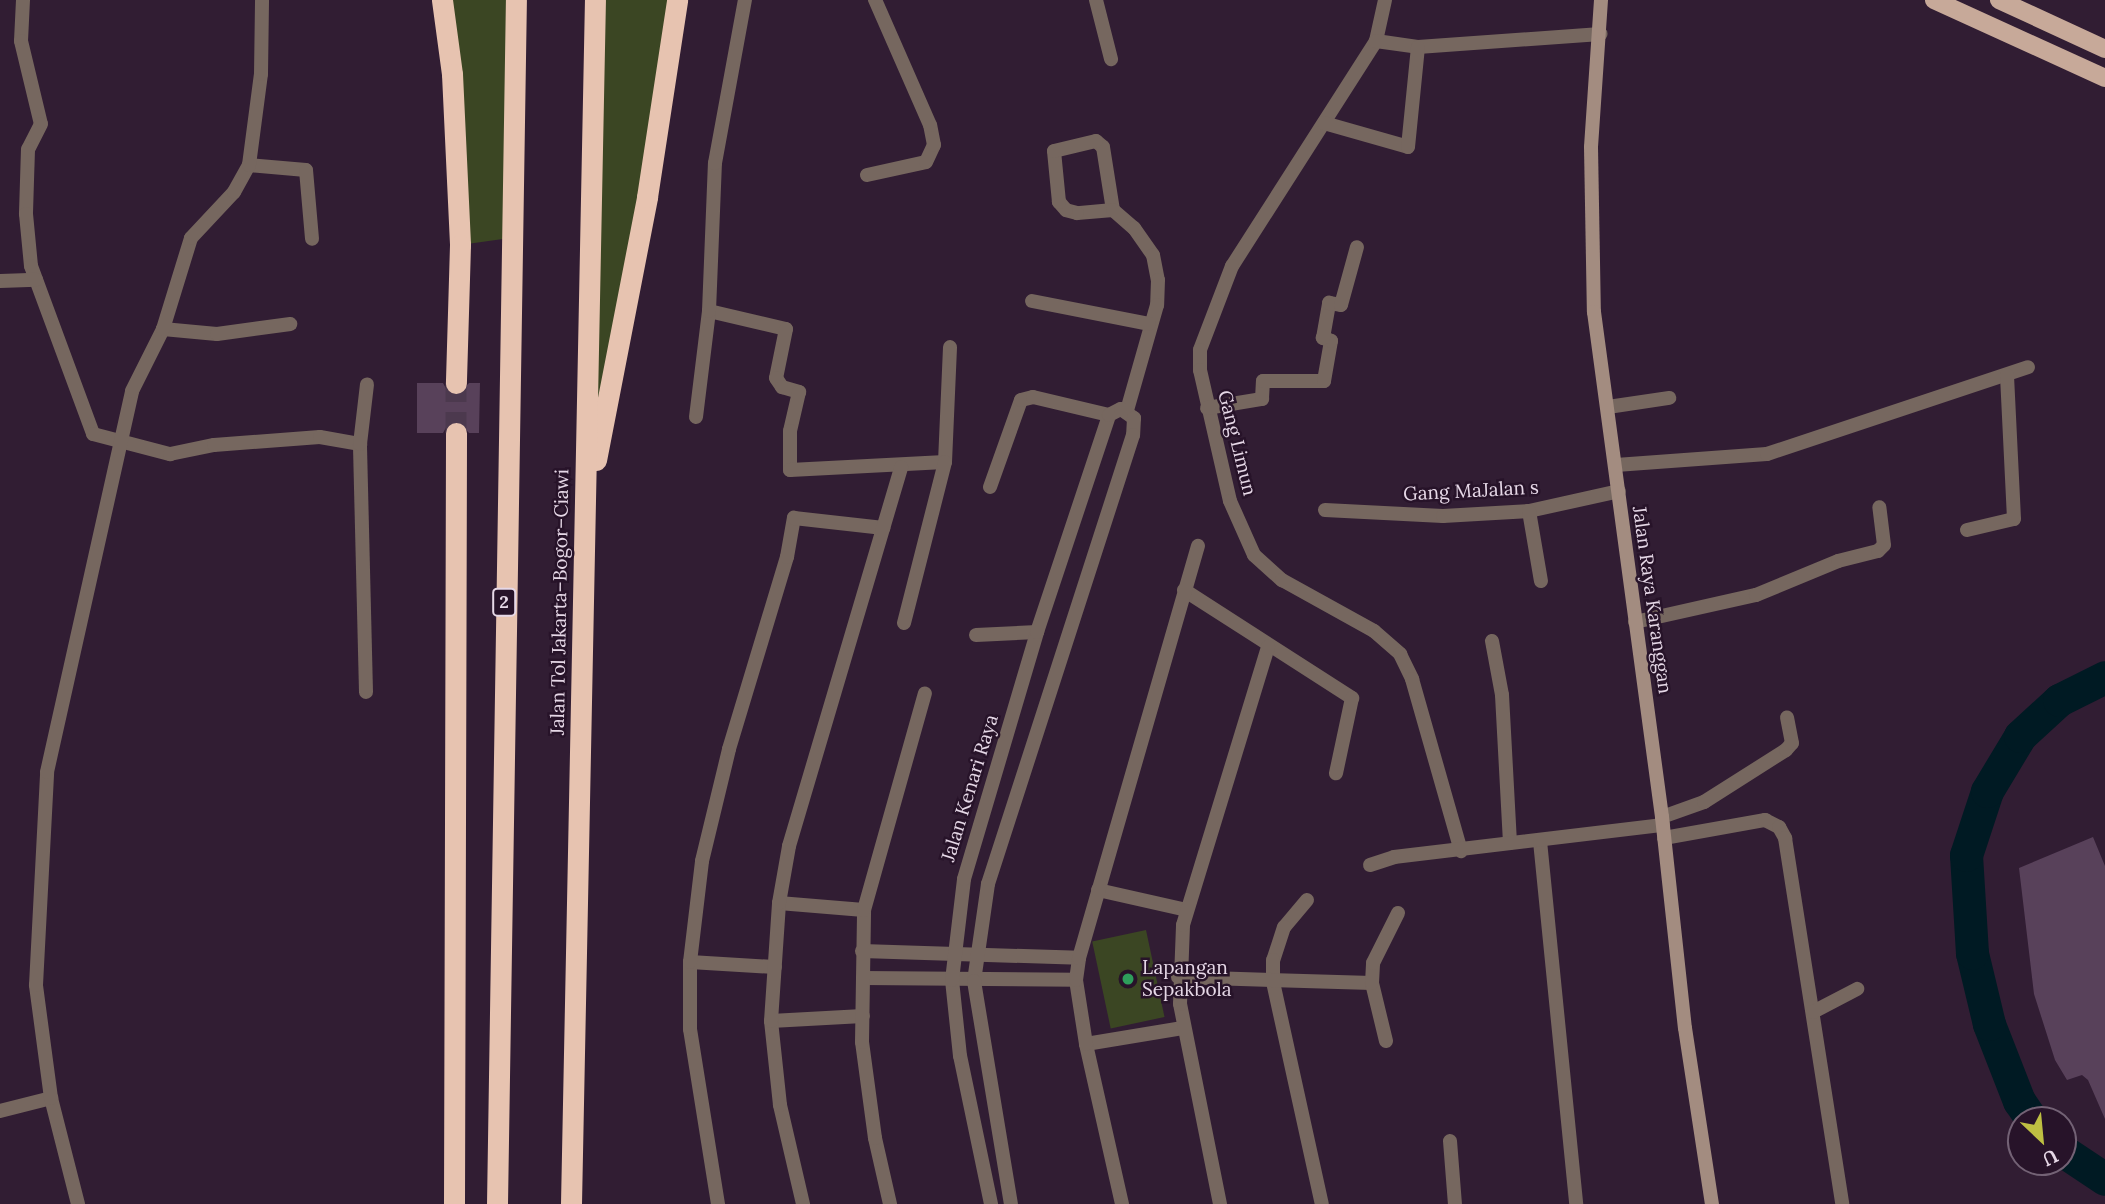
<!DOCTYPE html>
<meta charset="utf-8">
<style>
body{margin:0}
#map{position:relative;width:2105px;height:1204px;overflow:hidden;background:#311d33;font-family:Lora,serif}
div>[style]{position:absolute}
.green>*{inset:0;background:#3b4623;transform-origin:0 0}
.river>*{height:33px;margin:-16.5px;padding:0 16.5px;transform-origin:16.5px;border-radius:16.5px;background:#001a23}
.building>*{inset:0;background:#58415a}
.highway-tunnel>*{height:21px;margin-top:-10.5px;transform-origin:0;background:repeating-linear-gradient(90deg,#4c394e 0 21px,transparent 0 31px)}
.street>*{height:14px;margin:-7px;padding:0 7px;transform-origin:7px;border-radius:7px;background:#76675f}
.secondary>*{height:14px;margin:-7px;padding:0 7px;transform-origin:7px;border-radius:7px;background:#a38c80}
.primary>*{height:18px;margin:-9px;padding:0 9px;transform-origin:9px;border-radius:9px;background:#c7a999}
.highway>*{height:21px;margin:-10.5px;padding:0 10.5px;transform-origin:10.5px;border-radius:10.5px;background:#e7c3b0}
.dots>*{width:19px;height:19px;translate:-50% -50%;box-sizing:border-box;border:4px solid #271329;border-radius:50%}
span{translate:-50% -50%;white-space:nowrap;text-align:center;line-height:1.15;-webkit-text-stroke:5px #271329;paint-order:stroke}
.shield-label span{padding:2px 5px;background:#271329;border:2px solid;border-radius:5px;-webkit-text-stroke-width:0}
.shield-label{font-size:18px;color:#e6d8e7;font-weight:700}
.street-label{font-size:19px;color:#e6d8e7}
.poi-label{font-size:19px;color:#e6d8e7}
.left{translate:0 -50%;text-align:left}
.north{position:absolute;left:2007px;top:1106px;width:70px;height:70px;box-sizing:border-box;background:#271329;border:2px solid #736275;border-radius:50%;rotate:154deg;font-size:19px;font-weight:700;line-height:28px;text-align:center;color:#e6d8e7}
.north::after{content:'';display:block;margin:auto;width:24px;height:32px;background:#bebf42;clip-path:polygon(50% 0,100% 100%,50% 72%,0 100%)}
</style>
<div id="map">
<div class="green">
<i style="clip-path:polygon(442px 0,516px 0,510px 238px,460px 245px)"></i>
<i style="clip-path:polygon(595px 0,677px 0,585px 517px)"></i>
<i style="left:1146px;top:930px;width:89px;height:55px;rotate:78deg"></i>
</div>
<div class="river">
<i style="left:2032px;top:1120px;width:23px;rotate:-124deg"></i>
<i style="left:2019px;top:1101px;width:83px;rotate:-111.3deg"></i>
<i style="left:1989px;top:1024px;width:73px;rotate:-103.5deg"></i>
<i style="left:1972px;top:953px;width:98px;rotate:-93.5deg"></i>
<i style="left:1966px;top:855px;width:67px;rotate:-71.8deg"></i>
<i style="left:1987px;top:791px;width:64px;rotate:-59deg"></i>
<i style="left:2020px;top:736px;width:53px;rotate:-42.7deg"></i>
<i style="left:2059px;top:700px;width:51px;rotate:-26.6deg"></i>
<i style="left:2063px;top:1151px;width:50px;rotate:33.7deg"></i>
</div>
<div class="building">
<i style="clip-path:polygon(417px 383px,443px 383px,449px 394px,456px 396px,469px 383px,480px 383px,479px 433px,469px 433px,457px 420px,449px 422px,443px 433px,417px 433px)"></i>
<i style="clip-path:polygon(2093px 837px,2105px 866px,2105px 1119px,2088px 1080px,2082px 1075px,2067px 1080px,2055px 1060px,2034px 994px,2019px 868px)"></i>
</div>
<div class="highway-tunnel">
<i style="left:456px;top:433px;width:50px;rotate:-90deg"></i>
</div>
<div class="street">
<i style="left:23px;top:0;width:41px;rotate:92.8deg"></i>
<i style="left:21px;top:41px;width:85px;rotate:76.5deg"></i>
<i style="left:41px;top:124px;width:28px;rotate:117deg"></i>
<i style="left:28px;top:149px;width:65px;rotate:91.8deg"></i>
<i style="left:26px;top:214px;width:52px;rotate:84.5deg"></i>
<i style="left:31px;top:266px;width:179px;rotate:69.7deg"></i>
<i style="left:93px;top:434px;width:80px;rotate:14.6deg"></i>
<i style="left:170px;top:454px;width:45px;rotate:-11.6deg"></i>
<i style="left:214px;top:445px;width:106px;rotate:-4.3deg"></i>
<i style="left:320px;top:437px;width:41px;rotate:9.9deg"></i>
<i style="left:1096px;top:0;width:61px;rotate:75.7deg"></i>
<i style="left:1385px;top:0;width:42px;rotate:102.4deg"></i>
<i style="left:1376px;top:41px;width:267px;rotate:122.6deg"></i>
<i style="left:1232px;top:266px;width:90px;rotate:110.9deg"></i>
<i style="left:1200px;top:350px;width:20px;rotate:90deg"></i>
<i style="left:1200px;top:370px;width:134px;rotate:77.1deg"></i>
<i style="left:1230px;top:501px;width:59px;rotate:66deg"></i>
<i style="left:1254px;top:555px;width:38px;rotate:42deg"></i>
<i style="left:1282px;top:580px;width:105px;rotate:29deg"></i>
<i style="left:1374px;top:631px;width:35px;rotate:41deg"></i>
<i style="left:1400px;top:654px;width:28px;rotate:64deg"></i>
<i style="left:1412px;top:679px;width:179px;rotate:74.1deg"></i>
<i style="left:1376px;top:41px;width:42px;rotate:8.1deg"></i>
<i style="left:1418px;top:47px;width:183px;rotate:-4.1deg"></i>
<i style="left:1324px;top:123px;width:87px;rotate:15.9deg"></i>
<i style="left:1408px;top:147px;width:100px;rotate:-84.3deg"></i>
<i style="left:1096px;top:141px;width:9px;rotate:41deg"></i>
<i style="left:1103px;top:147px;width:64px;rotate:81deg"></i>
<i style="left:1113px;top:210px;width:36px;rotate:175deg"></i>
<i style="left:1077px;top:213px;width:11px;rotate:-165deg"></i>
<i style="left:1066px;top:210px;width:11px;rotate:-131deg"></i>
<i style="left:1059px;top:202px;width:51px;rotate:-95.6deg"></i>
<i style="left:1054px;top:151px;width:43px;rotate:-13.4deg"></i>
<i style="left:249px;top:165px;width:57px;rotate:5deg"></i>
<i style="left:306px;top:170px;width:69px;rotate:85deg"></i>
<i style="left:867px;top:175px;width:60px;rotate:-12.4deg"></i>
<i style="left:926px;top:162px;width:19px;rotate:-65deg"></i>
<i style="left:934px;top:145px;width:20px;rotate:-101deg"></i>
<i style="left:930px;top:125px;width:137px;rotate:-113.7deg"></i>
<i style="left:1113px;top:210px;width:28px;rotate:41deg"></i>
<i style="left:1134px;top:228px;width:33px;rotate:55deg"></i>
<i style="left:1153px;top:255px;width:25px;rotate:79deg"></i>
<i style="left:1158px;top:280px;width:25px;rotate:92deg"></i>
<i style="left:1157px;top:305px;width:109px;rotate:105.9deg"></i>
<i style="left:0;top:281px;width:36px;rotate:-2deg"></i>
<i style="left:1032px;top:301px;width:119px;rotate:11.1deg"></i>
<i style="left:709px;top:311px;width:79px;rotate:13.2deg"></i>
<i style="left:786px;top:329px;width:50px;rotate:101.5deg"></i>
<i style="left:776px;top:378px;width:11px;rotate:56deg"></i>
<i style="left:782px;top:387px;width:18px;rotate:16deg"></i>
<i style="left:799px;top:392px;width:40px;rotate:103deg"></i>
<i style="left:790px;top:431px;width:39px;rotate:90deg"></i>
<i style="left:790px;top:470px;width:155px;rotate:-3deg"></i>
<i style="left:945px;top:462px;width:115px;rotate:-87.5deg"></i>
<i style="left:163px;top:329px;width:54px;rotate:5.3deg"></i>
<i style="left:217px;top:334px;width:74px;rotate:-7.8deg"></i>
<i style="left:1608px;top:407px;width:62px;rotate:-8.4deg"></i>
<i style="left:1207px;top:408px;width:56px;rotate:-9.3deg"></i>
<i style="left:1262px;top:399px;width:18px;rotate:-87deg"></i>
<i style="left:1263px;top:381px;width:61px"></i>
<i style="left:1324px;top:381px;width:41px;rotate:-80.1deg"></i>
<i style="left:1331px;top:341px;width:9px;rotate:-159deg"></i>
<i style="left:1323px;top:338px;width:36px;rotate:-80deg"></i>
<i style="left:1329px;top:303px;width:12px;rotate:9deg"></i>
<i style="left:1341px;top:305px;width:60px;rotate:-74.6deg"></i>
<i style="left:696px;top:417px;width:107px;rotate:-83deg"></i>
<i style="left:709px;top:311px;width:148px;rotate:-87.7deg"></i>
<i style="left:715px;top:163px;width:166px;rotate:-79.6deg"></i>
<i style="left:1616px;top:465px;width:151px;rotate:-4.2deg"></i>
<i style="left:1767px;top:454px;width:275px;rotate:-18.4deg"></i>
<i style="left:990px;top:487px;width:92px;rotate:-70.4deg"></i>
<i style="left:1021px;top:400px;width:12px;rotate:-14deg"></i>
<i style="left:1033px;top:397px;width:78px;rotate:13.3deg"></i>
<i style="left:1325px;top:510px;width:118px;rotate:2.9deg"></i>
<i style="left:1443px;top:516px;width:86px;rotate:-3.3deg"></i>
<i style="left:1529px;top:511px;width:92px;rotate:-12.5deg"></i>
<i style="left:1529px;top:511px;width:71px;rotate:80.3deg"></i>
<i style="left:1967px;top:530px;width:48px;rotate:-13.2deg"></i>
<i style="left:2014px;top:519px;width:144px;rotate:-92.8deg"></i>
<i style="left:1184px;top:590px;width:200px;rotate:32.7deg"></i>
<i style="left:1352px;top:698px;width:77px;rotate:102deg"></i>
<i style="left:1635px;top:622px;width:124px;rotate:-12.6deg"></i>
<i style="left:1756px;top:595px;width:89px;rotate:-22.5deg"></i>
<i style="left:1838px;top:561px;width:41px;rotate:-14deg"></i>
<i style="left:1878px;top:551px;width:8px;rotate:-45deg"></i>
<i style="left:1884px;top:545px;width:38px;rotate:-97deg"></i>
<i style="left:904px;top:623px;width:166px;rotate:-75.7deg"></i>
<i style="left:976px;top:635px;width:61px;rotate:-2.8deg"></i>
<i style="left:1492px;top:641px;width:55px;rotate:79.5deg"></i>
<i style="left:1502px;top:695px;width:148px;rotate:86.9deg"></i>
<i style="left:366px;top:692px;width:248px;rotate:-91.4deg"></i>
<i style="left:360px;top:444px;width:60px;rotate:-83.3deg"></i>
<i style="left:1662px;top:817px;width:45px;rotate:-19.7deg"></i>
<i style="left:1704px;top:802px;width:97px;rotate:-32.4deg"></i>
<i style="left:1786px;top:750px;width:9px;rotate:-49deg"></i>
<i style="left:1792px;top:743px;width:26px;rotate:-101deg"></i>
<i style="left:1664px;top:838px;width:103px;rotate:-10.1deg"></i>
<i style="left:1765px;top:820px;width:16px;rotate:27deg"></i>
<i style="left:1779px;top:827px;width:13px;rotate:61deg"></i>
<i style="left:1785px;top:838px;width:370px;rotate:81.1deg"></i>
<i style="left:1540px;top:841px;width:365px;rotate:84.3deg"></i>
<i style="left:1370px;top:865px;width:25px;rotate:-18deg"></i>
<i style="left:1394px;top:857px;width:271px;rotate:-6.8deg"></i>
<i style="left:1098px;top:890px;width:91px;rotate:12.7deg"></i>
<i style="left:1307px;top:900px;width:35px;rotate:130deg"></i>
<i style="left:1284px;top:927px;width:35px;rotate:108deg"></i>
<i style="left:1273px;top:960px;width:22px;rotate:90deg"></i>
<i style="left:1273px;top:982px;width:227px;rotate:77.6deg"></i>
<i style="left:779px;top:903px;width:85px;rotate:4.7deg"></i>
<i style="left:862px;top:951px;width:217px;rotate:1.8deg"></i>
<i style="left:690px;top:962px;width:85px;rotate:3.4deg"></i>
<i style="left:1178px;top:977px;width:194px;rotate:1.8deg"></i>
<i style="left:863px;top:978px;width:213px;rotate:0.5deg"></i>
<i style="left:1813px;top:1012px;width:50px;rotate:-27.6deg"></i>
<i style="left:771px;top:1021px;width:92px;rotate:-3.1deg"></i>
<i style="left:1386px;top:1041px;width:60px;rotate:-103.6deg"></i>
<i style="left:1372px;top:983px;width:20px;rotate:-87deg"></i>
<i style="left:1373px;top:963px;width:56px;rotate:-63.4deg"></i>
<i style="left:1086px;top:1044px;width:98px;rotate:-9.4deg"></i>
<i style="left:0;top:1111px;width:53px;rotate:-14.3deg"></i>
<i style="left:1450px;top:1141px;width:63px;rotate:85.5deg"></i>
<i style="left:78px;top:1204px;width:109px;rotate:-104.3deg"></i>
<i style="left:51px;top:1098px;width:114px;rotate:-97.6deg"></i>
<i style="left:36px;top:985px;width:213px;rotate:-87deg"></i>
<i style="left:47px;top:772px;width:390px;rotate:-77.4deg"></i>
<i style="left:132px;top:391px;width:69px;rotate:-63.4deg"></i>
<i style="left:163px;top:329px;width:95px;rotate:-72.9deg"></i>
<i style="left:191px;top:238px;width:63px;rotate:-46.9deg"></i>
<i style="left:234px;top:192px;width:31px;rotate:-61deg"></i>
<i style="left:249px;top:165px;width:92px;rotate:-82.5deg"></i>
<i style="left:261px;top:74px;width:74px;rotate:-89.2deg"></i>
<i style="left:718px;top:1204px;width:177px;rotate:-99.1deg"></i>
<i style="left:690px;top:1029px;width:67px;rotate:-90deg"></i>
<i style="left:690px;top:962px;width:102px;rotate:-83.2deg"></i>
<i style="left:702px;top:861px;width:115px;rotate:-76.4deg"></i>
<i style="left:729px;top:749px;width:201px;rotate:-73.2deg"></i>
<i style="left:787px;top:557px;width:40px;rotate:-80deg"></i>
<i style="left:794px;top:518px;width:90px;rotate:6.4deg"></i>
<i style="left:803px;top:1204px;width:102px;rotate:-103.1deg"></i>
<i style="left:780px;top:1105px;width:84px;rotate:-96.1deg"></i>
<i style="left:771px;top:1021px;width:118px;rotate:-86.1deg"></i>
<i style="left:779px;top:903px;width:58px;rotate:-80deg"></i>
<i style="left:789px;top:846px;width:395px;rotate:-73.5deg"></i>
<i style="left:890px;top:1204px;width:68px;rotate:-102.8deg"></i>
<i style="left:875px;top:1138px;width:97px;rotate:-97.7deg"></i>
<i style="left:862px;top:1042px;width:132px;rotate:-89.1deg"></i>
<i style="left:864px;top:910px;width:225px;rotate:-74.3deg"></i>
<i style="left:991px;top:1204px;width:151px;rotate:-101.8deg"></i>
<i style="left:960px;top:1056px;width:76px;rotate:-96deg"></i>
<i style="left:952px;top:980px;width:102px;rotate:-83.2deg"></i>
<i style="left:964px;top:879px;width:258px;rotate:-73.5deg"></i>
<i style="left:1037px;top:632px;width:229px;rotate:-71.6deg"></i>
<i style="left:1109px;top:415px;width:13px;rotate:-27deg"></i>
<i style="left:1121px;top:409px;width:16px;rotate:35deg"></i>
<i style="left:1134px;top:418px;width:17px;rotate:93deg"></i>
<i style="left:1133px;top:435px;width:472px;rotate:107.9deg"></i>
<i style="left:988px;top:884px;width:98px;rotate:98.2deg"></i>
<i style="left:974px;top:981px;width:226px;rotate:80.6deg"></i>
<i style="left:1122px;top:1204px;width:164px;rotate:-102.7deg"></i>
<i style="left:1086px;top:1044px;width:65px;rotate:-98.9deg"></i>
<i style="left:1076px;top:980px;width:22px;rotate:-82deg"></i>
<i style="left:1079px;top:958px;width:429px;rotate:-73.9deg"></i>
<i style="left:1220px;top:1204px;width:204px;rotate:-101.3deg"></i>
<i style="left:1180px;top:1004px;width:79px;rotate:-87.8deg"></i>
<i style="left:1183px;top:925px;width:291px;rotate:-73deg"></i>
</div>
<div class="secondary">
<i style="left:1601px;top:0;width:147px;rotate:93.9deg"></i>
<i style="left:1591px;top:147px;width:165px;rotate:89deg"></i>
<i style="left:1594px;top:312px;width:510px;rotate:82.33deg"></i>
<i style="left:1662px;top:817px;width:212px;rotate:83.8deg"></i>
<i style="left:1685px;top:1028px;width:178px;rotate:81.3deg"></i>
</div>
<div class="primary">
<i style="left:1934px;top:0;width:188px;rotate:24.5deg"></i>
<i style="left:1999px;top:0;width:117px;rotate:24.8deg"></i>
</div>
<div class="highway">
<i style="left:442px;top:0;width:75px;rotate:82.3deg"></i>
<i style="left:452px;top:74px;width:171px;rotate:87.3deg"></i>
<i style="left:460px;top:245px;width:138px;rotate:91.7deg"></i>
<i style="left:596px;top:460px;width:268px;rotate:-79deg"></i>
<i style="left:647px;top:197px;width:199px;rotate:-81.3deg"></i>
<i style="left:454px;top:1204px;width:771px;rotate:-89.85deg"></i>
<i style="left:497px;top:1204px;width:1204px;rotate:-89.1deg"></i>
<i style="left:571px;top:1204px;width:1204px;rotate:-88.86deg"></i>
</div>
<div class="dots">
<i style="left:1128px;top:979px;background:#2e9e5b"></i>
</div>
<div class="shield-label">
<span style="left:504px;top:602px">2</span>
</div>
<div class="street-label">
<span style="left:1237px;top:443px;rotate:76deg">Gang Limun</span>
<span style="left:1471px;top:491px;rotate:-3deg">Gang MaJalan s</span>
<span style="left:1652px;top:600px;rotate:82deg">Jalan Raya Karanggan</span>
<span style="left:560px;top:602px;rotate:-89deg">Jalan Tol Jakarta–Bogor–Ciawi</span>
<span style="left:970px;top:788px;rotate:-73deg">Jalan Kenari Raya</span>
</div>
<div class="poi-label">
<span class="left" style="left:1142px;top:979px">Lapangan<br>Sepakbola</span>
</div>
<div class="north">U</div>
</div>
